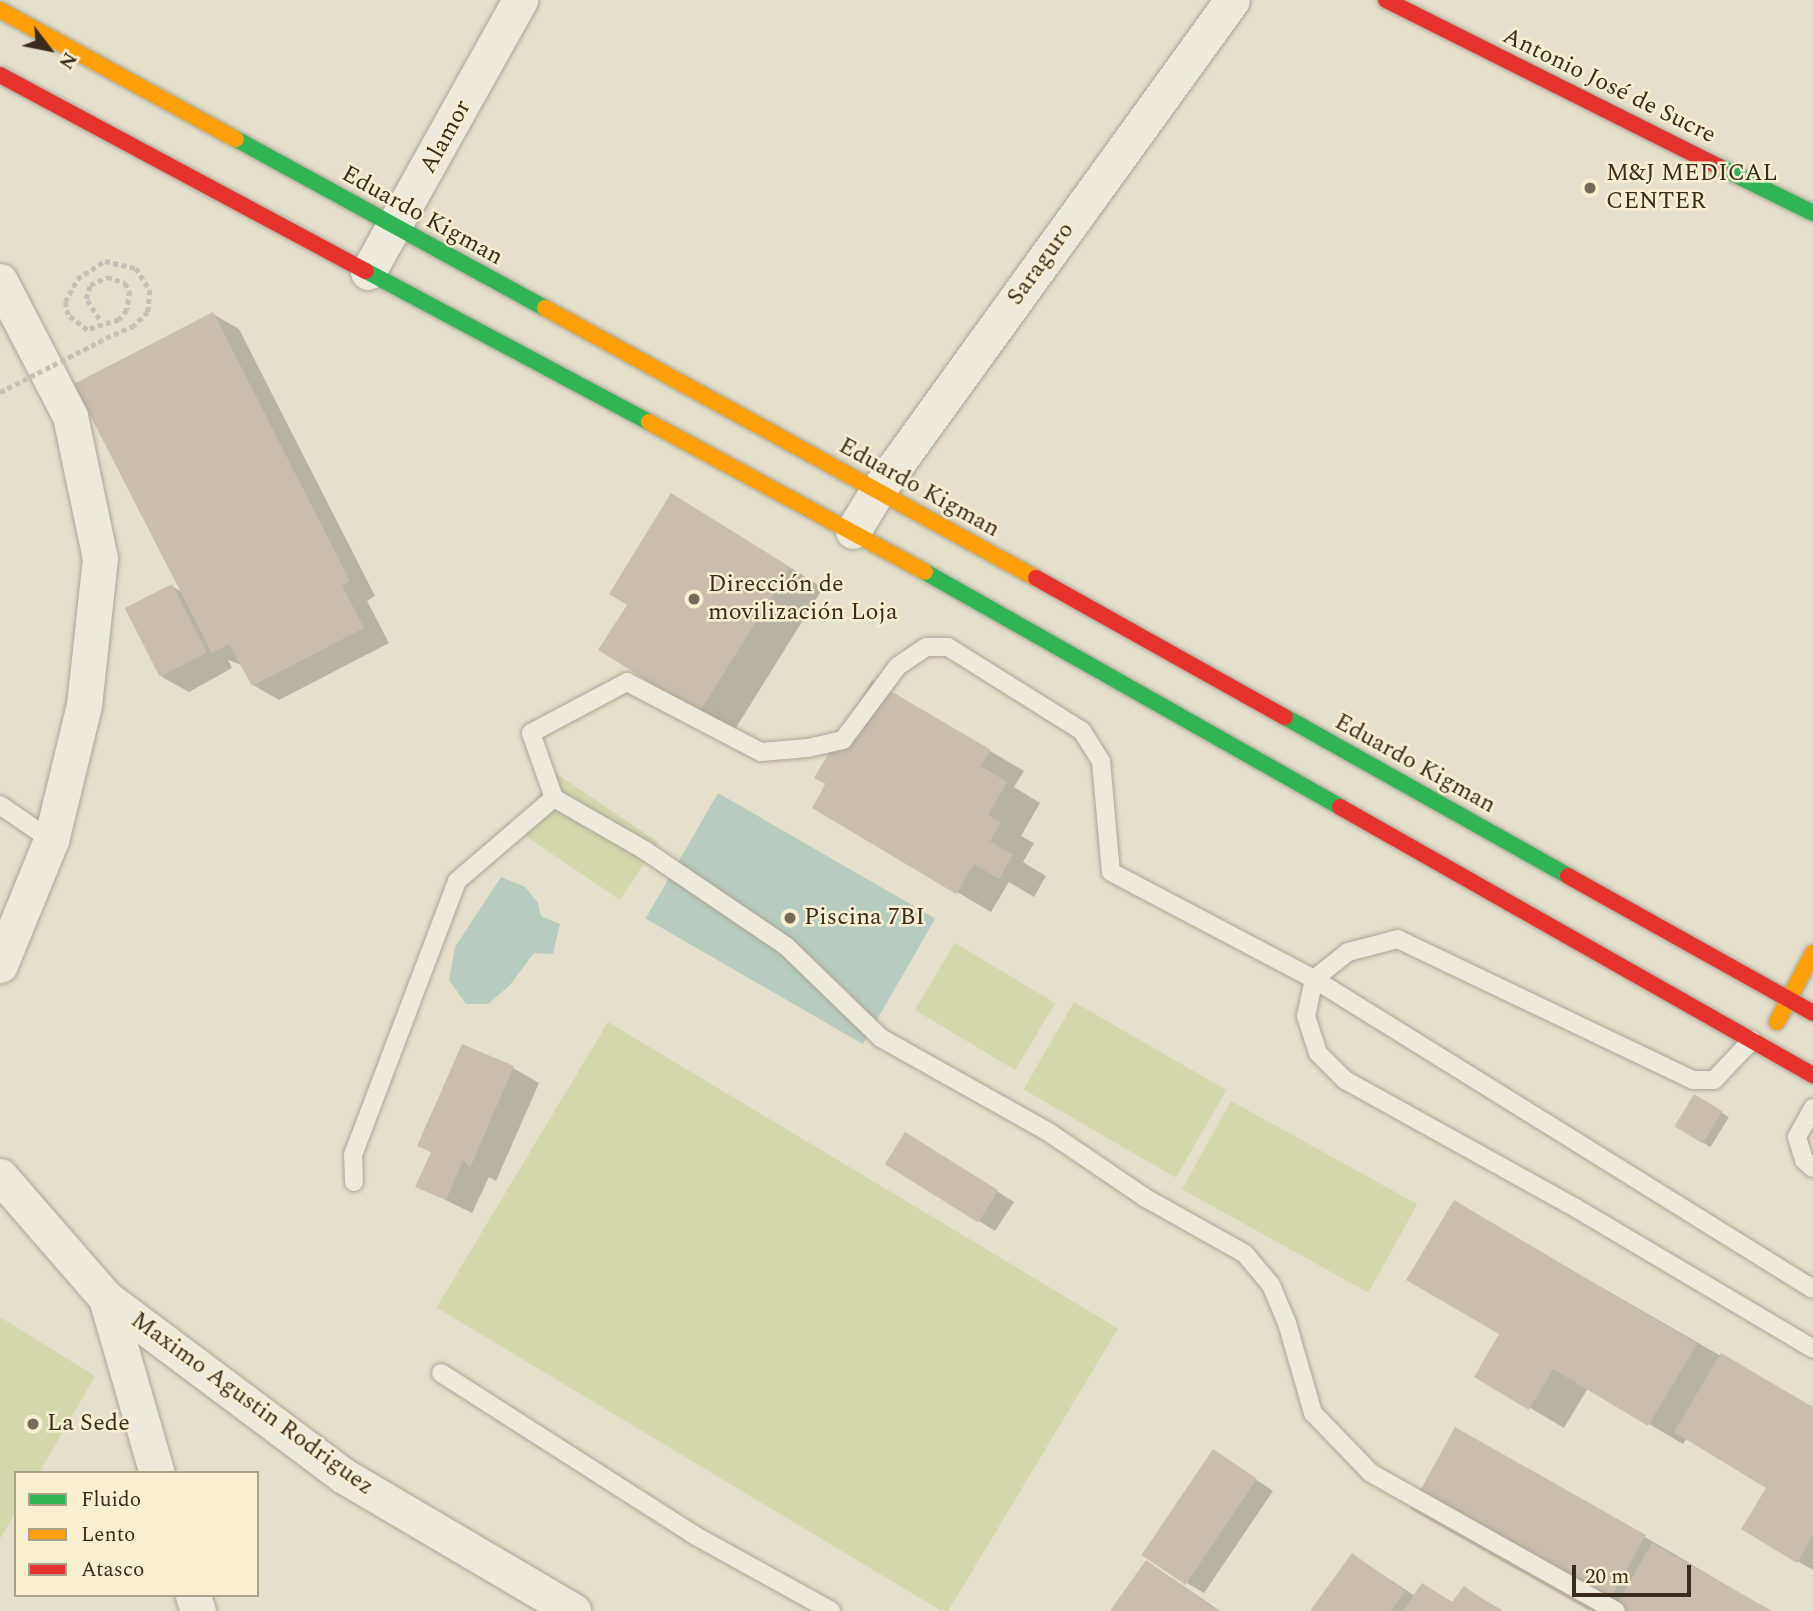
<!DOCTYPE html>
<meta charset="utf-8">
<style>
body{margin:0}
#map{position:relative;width:1813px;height:1611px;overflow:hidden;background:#e5e0cb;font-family:Spectral,serif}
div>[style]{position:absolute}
.green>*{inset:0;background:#d2d7ac;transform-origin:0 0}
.water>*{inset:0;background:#b7cbc0;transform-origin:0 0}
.shadow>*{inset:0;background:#0003;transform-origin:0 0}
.building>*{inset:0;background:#c9beac;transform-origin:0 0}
.path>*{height:4.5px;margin-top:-2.25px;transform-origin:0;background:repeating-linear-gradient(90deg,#c5c0b4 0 5px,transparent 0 8.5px)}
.roads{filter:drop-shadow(0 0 2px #aaa495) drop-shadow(0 0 2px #aaa495)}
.lane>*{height:18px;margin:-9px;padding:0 9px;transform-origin:9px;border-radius:9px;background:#ede9dd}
.street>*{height:35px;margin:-17.5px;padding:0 17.5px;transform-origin:17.5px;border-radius:17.5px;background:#ede9dd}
.fast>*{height:16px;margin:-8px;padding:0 8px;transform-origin:8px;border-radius:8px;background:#30b455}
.slow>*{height:16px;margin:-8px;padding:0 8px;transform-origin:8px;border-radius:8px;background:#ff9f0a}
.jam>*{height:16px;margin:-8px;padding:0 8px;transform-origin:8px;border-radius:8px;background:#e5322d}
.path-bridge>*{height:4.5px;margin-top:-2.25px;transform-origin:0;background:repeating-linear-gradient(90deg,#c5c0b4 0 5px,transparent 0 8.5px)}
.dots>*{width:19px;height:19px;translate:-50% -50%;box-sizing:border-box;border:4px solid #f7efd0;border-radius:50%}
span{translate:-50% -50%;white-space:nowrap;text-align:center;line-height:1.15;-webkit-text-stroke:5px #f7efd0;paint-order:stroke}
.street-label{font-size:24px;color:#392c1c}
.poi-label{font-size:24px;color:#392c1c}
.left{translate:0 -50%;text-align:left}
.legend{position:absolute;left:14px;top:1471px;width:245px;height:126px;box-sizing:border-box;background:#f7efd0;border:2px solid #aba188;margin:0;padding:9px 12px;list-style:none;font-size:21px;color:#392c1c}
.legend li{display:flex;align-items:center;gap:14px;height:35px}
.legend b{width:35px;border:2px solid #aba188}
.north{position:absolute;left:14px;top:14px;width:70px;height:70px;-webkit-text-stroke:5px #f7efd0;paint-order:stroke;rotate:122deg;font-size:19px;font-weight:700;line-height:28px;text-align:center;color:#392c1c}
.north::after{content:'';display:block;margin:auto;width:24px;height:32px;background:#392c1c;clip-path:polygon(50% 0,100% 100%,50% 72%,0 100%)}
.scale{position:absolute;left:1572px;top:1565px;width:119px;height:32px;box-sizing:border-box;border:4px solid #392c1c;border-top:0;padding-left:9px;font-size:21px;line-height:24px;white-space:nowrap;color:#392c1c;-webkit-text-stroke:5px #f7efd0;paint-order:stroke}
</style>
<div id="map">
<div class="green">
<i style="left:554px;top:772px;width:126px;height:69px;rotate:34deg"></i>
<i style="left:955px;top:943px;width:117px;height:78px;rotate:31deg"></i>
<i style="left:1074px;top:1002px;width:176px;height:101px;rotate:30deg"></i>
<i style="left:608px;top:1022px;width:595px;height:333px;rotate:31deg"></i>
<i style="left:1231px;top:1101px;width:213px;height:101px;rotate:29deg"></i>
<i style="clip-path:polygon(0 1317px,95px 1376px,39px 1473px,16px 1473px,16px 1512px,0 1539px)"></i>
</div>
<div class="water">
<i style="left:718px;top:793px;width:251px;height:145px;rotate:30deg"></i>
<i style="clip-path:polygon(501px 877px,525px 887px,538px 903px,541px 916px,560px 924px,553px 954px,534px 953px,510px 985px,488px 1004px,466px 1004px,449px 980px,455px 947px)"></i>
</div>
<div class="shadow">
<i style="clip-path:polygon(213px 314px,239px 329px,375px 596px,367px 601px,389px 643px,279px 700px,253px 685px,242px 665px,228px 660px,232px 668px,189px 692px,162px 677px,172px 586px,183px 593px)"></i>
<i style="clip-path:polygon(705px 515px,823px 588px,734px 731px,700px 711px)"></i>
<i style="clip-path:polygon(873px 682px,1024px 771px,1014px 787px,1040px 803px,1021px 836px,1034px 843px,1023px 862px,1046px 876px,1034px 897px,1009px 882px,991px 912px,814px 808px)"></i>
<i style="clip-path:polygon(513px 1068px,539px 1083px,496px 1181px,489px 1177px,472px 1213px,417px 1186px,432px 1153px,419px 1145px)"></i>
<i style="left:1695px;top:1096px;width:40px;height:35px;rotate:32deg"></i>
<i style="clip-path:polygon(922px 1144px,1014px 1202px,995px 1231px,887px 1163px)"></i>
<i style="clip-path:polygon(1488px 1222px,1813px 1409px,1813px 1570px,1743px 1529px,1769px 1487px,1687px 1438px,1683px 1444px,1588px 1388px,1564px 1428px,1476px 1376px,1501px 1334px)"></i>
<i style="clip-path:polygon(1456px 1429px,1671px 1552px,1769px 1611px,1593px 1611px)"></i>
<i style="clip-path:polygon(1213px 1451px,1273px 1491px,1204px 1593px,1187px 1583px)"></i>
<i style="clip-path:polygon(1353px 1555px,1415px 1596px,1423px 1585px,1454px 1603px,1464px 1588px,1503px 1611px,1312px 1611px)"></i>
<i style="clip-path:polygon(1146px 1563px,1172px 1578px,1220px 1611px,1112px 1611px)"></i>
</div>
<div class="building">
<i style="clip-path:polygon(213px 312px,350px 581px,342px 586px,364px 628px,252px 686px,229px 644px,212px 653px,74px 384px)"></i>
<i style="clip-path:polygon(671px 493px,790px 567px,699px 713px,598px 650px,627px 605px,609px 594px)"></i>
<i style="left:172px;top:584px;width:77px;height:53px;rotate:63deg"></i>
<i style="clip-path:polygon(872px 680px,991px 750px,981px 766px,1007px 782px,988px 815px,1001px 822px,990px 841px,1013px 855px,999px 879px,974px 864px,956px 894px,812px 808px,826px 784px,814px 778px)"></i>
<i style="clip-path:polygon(462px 1044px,514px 1066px,470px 1168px,463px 1160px,446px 1200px,415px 1187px,431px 1152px,417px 1146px)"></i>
<i style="left:1694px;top:1094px;width:33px;height:38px;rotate:31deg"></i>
<i style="left:905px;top:1132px;width:110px;height:38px;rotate:32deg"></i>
<i style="clip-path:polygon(1454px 1200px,1697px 1344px,1648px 1426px,1553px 1369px,1529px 1410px,1474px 1377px,1499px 1334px,1406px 1280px)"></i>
<i style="clip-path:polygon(1721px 1353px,1813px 1407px,1813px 1535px,1797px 1563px,1741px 1529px,1766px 1488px,1674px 1432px)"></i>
<i style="clip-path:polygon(1455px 1427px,1646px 1535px,1603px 1611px,1590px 1611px,1410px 1509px)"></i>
<i style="left:1213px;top:1449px;width:53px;height:128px;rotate:34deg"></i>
<i style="clip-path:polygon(1652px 1543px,1772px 1611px,1613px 1611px)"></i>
<i style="clip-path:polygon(1352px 1553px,1405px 1591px,1391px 1611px,1310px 1611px)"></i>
<i style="clip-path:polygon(1146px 1560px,1218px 1611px,1110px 1611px)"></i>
<i style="clip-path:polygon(1422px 1583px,1452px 1602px,1464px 1586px,1500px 1611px,1403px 1611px)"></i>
</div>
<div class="path">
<i style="left:99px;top:319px;width:24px;rotate:-123deg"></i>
<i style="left:86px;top:299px;width:15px;rotate:-74deg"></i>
<i style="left:90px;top:285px;width:19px;rotate:-25deg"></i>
<i style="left:107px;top:277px;width:19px;rotate:18deg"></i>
<i style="left:125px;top:283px;width:9px;rotate:58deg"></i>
<i style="left:130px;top:291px;width:19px;rotate:99deg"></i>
<i style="left:127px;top:310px;width:13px;rotate:129deg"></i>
<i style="left:119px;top:320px;width:34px;rotate:163deg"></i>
<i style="left:87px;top:330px;width:24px;rotate:-142deg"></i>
<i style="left:68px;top:315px;width:13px;rotate:-103deg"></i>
<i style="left:65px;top:302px;width:26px;rotate:-62deg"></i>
<i style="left:77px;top:279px;width:33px;rotate:-33deg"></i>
<i style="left:105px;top:261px;width:32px;rotate:13deg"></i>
<i style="left:136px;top:268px;width:26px;rotate:58deg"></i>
<i style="left:150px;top:290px;width:22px;rotate:95deg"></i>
<i style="left:148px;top:312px;width:20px;rotate:135deg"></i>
<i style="left:134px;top:326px;width:36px;rotate:156deg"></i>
</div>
<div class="roads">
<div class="lane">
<i style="left:554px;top:798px;width:106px;rotate:29.9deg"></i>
<i style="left:646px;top:851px;width:169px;rotate:34.2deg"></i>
<i style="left:786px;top:946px;width:132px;rotate:44.1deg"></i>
<i style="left:881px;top:1038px;width:194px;rotate:29.3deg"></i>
<i style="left:1050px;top:1133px;width:114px;rotate:34.2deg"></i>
<i style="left:1144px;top:1197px;width:116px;rotate:29.4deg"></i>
<i style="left:1245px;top:1254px;width:40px;rotate:50deg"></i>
<i style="left:1271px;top:1285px;width:41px;rotate:67.2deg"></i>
<i style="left:1287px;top:1323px;width:94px;rotate:73.9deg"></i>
<i style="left:1313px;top:1413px;width:83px;rotate:46deg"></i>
<i style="left:1371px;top:1473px;width:281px;rotate:29.4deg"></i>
<i style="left:0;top:805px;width:62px;rotate:34.5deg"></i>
<i style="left:1752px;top:1040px;width:55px;rotate:133.5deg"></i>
<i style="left:1714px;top:1080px;width:21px;rotate:180deg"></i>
<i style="left:1693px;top:1080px;width:327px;rotate:-154.5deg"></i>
<i style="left:1398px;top:939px;width:52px;rotate:165.4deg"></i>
<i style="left:1348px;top:952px;width:43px;rotate:141.5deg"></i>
<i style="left:1314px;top:979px;width:38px;rotate:102deg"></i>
<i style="left:1306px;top:1016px;width:39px;rotate:72deg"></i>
<i style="left:1318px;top:1053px;width:38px;rotate:45deg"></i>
<i style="left:1345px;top:1080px;width:264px;rotate:29deg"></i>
<i style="left:1576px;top:1208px;width:276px;rotate:30.7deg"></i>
<i style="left:1813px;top:1108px;width:33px;rotate:119deg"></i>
<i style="left:1797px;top:1137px;width:24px;rotate:73deg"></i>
<i style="left:1804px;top:1160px;width:12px;rotate:42deg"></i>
<i style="left:354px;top:1182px;width:27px;rotate:-92deg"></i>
<i style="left:353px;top:1155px;width:293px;rotate:-69.2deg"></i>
<i style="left:457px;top:881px;width:128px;rotate:-40.6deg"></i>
<i style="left:554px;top:798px;width:69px;rotate:-109.5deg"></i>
<i style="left:531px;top:733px;width:109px;rotate:-28deg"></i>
<i style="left:627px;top:682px;width:151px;rotate:27.6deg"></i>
<i style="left:761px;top:752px;width:47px;rotate:-4.9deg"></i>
<i style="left:808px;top:748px;width:36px;rotate:-13deg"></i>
<i style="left:843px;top:740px;width:92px;rotate:-53.4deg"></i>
<i style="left:898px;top:666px;width:34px;rotate:-34deg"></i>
<i style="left:926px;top:647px;width:22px"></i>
<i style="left:948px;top:647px;width:158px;rotate:32.1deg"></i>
<i style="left:1082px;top:731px;width:36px;rotate:58deg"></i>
<i style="left:1101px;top:761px;width:111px;rotate:84.9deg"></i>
<i style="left:1111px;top:872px;width:229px;rotate:27.8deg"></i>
<i style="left:1314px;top:979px;width:587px;rotate:31.85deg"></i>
<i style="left:441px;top:1373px;width:300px;rotate:32.6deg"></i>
<i style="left:694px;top:1535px;width:157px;rotate:29deg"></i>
</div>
<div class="street">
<i style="left:368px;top:272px;width:312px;rotate:-60.8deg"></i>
<i style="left:0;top:281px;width:152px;rotate:62.6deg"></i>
<i style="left:70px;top:416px;width:145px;rotate:78.1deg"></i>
<i style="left:100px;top:558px;width:148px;rotate:96.2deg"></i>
<i style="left:84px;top:705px;width:139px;rotate:103.7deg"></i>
<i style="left:51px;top:840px;width:135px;rotate:112.2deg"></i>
<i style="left:853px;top:531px;width:48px;rotate:-58.6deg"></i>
<i style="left:878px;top:490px;width:604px;rotate:-54.15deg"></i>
<i style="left:0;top:1176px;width:162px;rotate:49deg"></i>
<i style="left:106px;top:1298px;width:297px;rotate:36.8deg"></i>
<i style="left:344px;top:1476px;width:266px;rotate:30.5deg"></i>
<i style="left:106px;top:1298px;width:182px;rotate:73.8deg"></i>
<i style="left:193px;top:1595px;width:17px;rotate:73deg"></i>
</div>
<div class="fast">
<i style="left:236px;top:139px;width:352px;rotate:28.7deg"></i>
<i style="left:1720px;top:167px;width:104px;rotate:26.3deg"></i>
<i style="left:366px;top:271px;width:321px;rotate:28.1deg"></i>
<i style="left:925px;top:572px;width:477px;rotate:29.5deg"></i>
<i style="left:1285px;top:717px;width:325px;rotate:29.3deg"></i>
</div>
<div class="slow">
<i style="left:0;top:10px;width:269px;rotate:28.7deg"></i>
<i style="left:545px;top:308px;width:560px;rotate:28.81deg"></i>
<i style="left:649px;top:422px;width:314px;rotate:28.5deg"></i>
<i style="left:1777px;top:1022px;width:78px;rotate:-62.4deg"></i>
</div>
<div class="jam">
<i style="left:1386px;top:0;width:373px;rotate:26.6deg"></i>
<i style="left:0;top:75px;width:415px;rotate:28.2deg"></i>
<i style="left:1036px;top:578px;width:285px;rotate:29.2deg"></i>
<i style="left:1340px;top:807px;width:544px;rotate:29.54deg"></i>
<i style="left:1568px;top:876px;width:281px;rotate:29.2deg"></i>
</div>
</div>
<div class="path-bridge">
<i style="left:0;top:392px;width:113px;rotate:-26.8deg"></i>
</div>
<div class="dots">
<i style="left:1590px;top:188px;background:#756b59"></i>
<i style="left:694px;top:599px;background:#756b59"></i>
<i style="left:790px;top:918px;background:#756b59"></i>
<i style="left:33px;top:1424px;background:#756b59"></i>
</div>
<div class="street-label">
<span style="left:1609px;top:86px;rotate:26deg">Antonio José de Sucre</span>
<span style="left:446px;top:137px;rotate:-61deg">Alamor</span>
<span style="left:422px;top:216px;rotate:29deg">Eduardo Kigman</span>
<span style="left:1041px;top:264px;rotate:-54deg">Saraguro</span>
<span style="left:919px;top:488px;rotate:29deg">Eduardo Kigman</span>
<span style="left:1415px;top:764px;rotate:29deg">Eduardo Kigman</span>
<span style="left:252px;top:1404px;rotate:36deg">Maximo Agustin Rodriguez</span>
</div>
<div class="poi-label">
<span class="left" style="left:1606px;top:188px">M&amp;J MEDICAL<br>CENTER</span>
<span class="left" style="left:708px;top:599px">Dirección de<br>movilización Loja</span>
<span class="left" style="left:804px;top:918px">Piscina 7BI</span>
<span class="left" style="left:47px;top:1424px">La Sede</span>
</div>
<ul class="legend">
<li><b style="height:9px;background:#30b455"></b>Fluido</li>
<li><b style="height:9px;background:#ff9f0a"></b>Lento</li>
<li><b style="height:9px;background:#e5322d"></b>Atasco</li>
</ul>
<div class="north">N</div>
<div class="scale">20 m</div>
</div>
